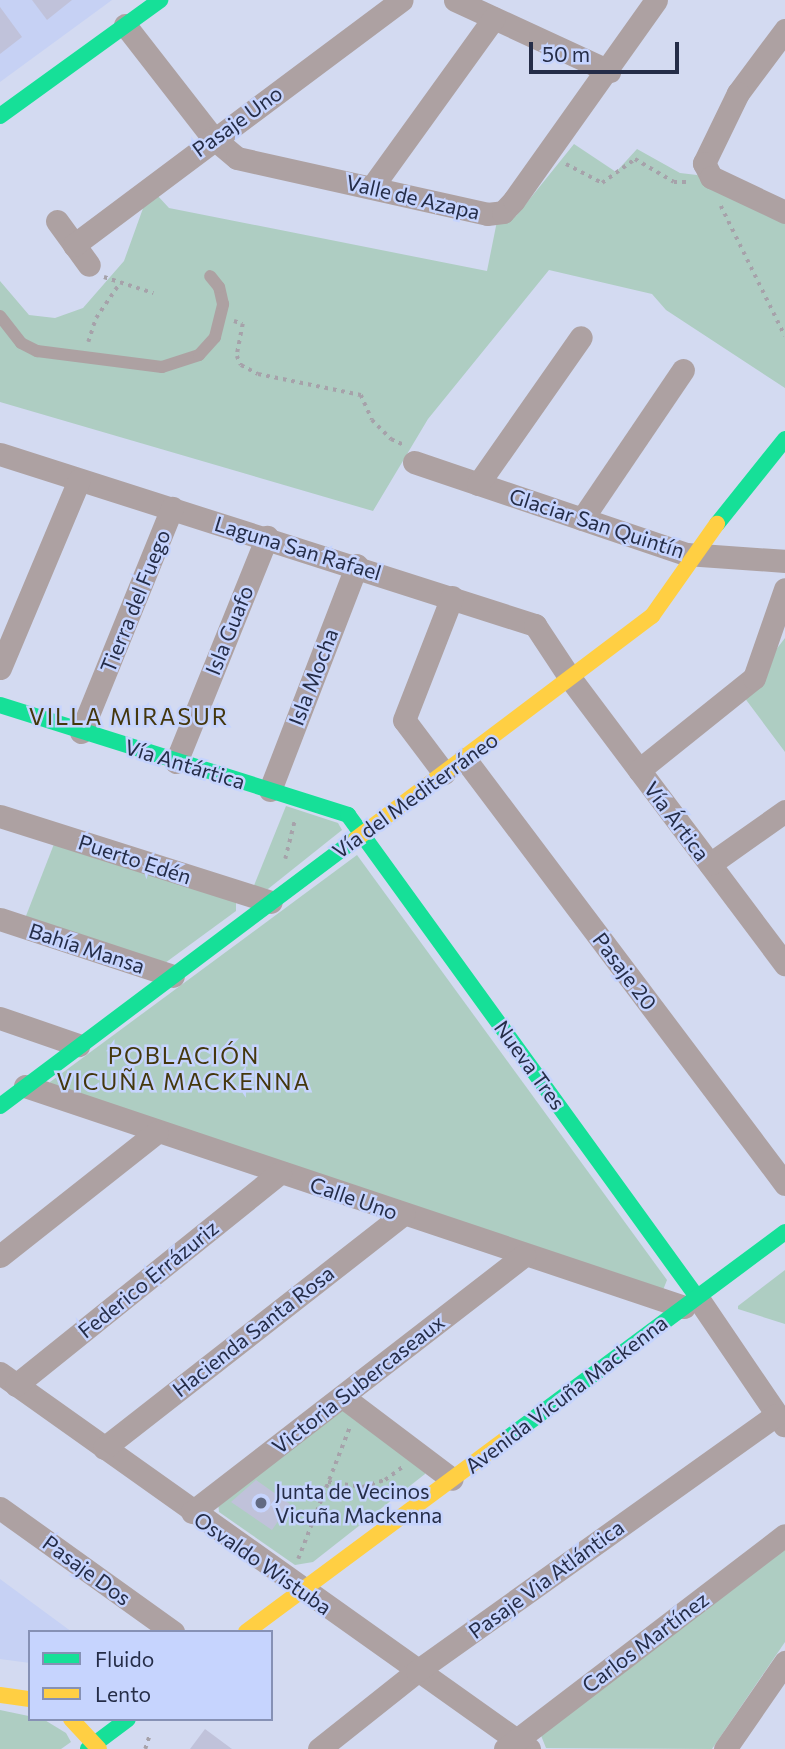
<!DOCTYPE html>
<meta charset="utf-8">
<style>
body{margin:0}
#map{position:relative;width:785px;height:1749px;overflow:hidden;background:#d3daf1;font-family:Commissioner,sans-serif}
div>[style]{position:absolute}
.built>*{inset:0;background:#c6d1f4}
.green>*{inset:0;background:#aecdc2}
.building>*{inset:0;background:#c0c2da}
.path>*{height:3.5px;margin-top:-1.75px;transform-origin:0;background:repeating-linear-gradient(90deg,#a6a2aa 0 3.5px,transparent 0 8.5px)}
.lane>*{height:12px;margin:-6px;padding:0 6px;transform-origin:6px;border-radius:6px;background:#ada1a2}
.street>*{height:23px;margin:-11.5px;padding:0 11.5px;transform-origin:11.5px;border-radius:11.5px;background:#ada1a2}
.fast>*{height:16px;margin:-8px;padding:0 8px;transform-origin:8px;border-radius:8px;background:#16e098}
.slow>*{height:16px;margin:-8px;padding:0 8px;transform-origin:8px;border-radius:8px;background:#ffcf43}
.dots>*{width:19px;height:19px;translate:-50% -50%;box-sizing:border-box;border:4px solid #c6d4fe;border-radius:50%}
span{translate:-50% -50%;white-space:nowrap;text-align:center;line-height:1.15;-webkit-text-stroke:5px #c6d4fe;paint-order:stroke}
.street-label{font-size:21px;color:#252d48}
.poi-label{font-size:21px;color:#252d48}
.left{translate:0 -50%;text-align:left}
.neighbourhood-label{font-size:23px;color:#44370d;letter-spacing:2px}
.legend{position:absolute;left:28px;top:1630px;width:245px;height:91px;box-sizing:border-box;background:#c6d4fe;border:2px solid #8691b5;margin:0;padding:9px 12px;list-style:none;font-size:21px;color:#252d48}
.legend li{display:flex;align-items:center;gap:14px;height:35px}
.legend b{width:35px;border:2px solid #8691b5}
.scale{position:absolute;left:529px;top:42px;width:150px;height:32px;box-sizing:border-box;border:4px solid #252d48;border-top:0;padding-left:9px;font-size:21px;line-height:24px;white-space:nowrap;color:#252d48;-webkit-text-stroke:5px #c6d4fe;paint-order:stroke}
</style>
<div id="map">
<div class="built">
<i style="clip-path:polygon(0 0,112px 0,0 82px)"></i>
<i style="clip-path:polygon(0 1579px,72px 1632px,30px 1632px,30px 1663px,0 1659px)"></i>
</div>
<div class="green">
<i style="clip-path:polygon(574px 144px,616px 172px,637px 149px,680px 173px,697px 175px,785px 217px,785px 388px,666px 310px,652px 294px,549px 270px,428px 419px,373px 511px,0 402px,0 281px,29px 315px,55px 318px,83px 308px,124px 261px,146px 200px,157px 195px,169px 208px,487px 271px,497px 221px,516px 216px)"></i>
<i style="clip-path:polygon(785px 638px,785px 752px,744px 697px,768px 672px,775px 651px)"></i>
<i style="clip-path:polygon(286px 806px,338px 823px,342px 830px,268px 889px,253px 888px)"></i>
<i style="clip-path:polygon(54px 844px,236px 902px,236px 911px,165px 963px,24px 921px)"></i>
<i style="clip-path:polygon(357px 855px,667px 1280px,663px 1290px,50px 1088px,50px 1082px)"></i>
<i style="clip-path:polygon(785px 1270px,785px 1324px,738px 1309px,738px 1306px)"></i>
<i style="clip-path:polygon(343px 1409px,425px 1468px,425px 1474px,313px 1562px,295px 1565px,219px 1512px,218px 1502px)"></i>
<i style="clip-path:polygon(785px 1540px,785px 1642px,712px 1749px,546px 1748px,540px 1733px)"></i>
<i style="clip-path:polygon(0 1710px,43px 1719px,66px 1733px,71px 1742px,61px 1749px,0 1749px)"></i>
</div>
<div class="building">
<i style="clip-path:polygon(32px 0,72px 0,47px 20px)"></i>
<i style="clip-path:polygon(0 7px,22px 37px,0 54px)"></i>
<i style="clip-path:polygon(256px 1480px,290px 1504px,272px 1530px,231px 1502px)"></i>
<i style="clip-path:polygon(205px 1729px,232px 1749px,190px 1749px)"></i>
</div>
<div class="path">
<i style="left:566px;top:164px;width:41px;rotate:27.8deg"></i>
<i style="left:602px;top:183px;width:41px;rotate:-36deg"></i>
<i style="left:635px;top:159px;width:45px;rotate:30.5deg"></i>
<i style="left:674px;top:182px;width:15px"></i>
<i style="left:721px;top:206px;width:145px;rotate:63.8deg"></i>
<i style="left:104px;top:277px;width:52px;rotate:18.1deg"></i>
<i style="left:234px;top:321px;width:9px;rotate:18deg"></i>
<i style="left:243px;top:324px;width:33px;rotate:101deg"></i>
<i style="left:237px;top:356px;width:10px;rotate:66deg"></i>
<i style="left:241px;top:365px;width:19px;rotate:28deg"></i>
<i style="left:258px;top:374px;width:105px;rotate:11.5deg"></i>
<i style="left:361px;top:395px;width:27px;rotate:66deg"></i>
<i style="left:372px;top:420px;width:27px;rotate:45deg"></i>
<i style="left:391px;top:439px;width:14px;rotate:25deg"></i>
<i style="left:88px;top:342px;width:25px;rotate:-72deg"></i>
<i style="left:96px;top:318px;width:42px;rotate:-55.6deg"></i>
<i style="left:285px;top:859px;width:38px;rotate:-76deg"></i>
<i style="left:328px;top:1482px;width:35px;rotate:8deg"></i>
<i style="left:363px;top:1487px;width:23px;rotate:-18deg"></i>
<i style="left:385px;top:1480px;width:21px;rotate:-37deg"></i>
<i style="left:298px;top:1559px;width:143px;rotate:-68.6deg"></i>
<i style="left:145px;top:1749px;width:16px;rotate:-72deg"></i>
</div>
<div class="lane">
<i style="left:0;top:316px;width:34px;rotate:52deg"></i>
<i style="left:21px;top:343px;width:18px;rotate:27deg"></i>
<i style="left:37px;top:351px;width:126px;rotate:7.3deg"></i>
<i style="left:162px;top:367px;width:39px;rotate:-18deg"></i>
<i style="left:199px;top:355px;width:24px;rotate:-48deg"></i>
<i style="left:215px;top:337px;width:34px;rotate:-76deg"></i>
<i style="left:223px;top:304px;width:17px;rotate:-103deg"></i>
<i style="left:219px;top:287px;width:14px;rotate:-129deg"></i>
</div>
<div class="street">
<i style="left:455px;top:0;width:170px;rotate:24.8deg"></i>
<i style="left:125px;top:25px;width:143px;rotate:52.1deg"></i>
<i style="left:213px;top:138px;width:31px;rotate:40deg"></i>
<i style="left:237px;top:158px;width:256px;rotate:12.6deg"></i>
<i style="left:487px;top:214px;width:16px;rotate:-7deg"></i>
<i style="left:503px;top:212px;width:16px;rotate:-47deg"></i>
<i style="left:514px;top:200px;width:245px;rotate:-54.6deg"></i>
<i style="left:785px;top:30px;width:79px;rotate:126.7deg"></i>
<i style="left:738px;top:93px;width:78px;rotate:115.9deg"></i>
<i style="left:704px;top:163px;width:16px;rotate:63deg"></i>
<i style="left:711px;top:177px;width:82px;rotate:25.3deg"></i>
<i style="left:372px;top:187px;width:208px;rotate:-54.2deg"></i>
<i style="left:57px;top:221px;width:54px;rotate:54deg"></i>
<i style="left:74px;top:245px;width:409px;rotate:-36.8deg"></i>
<i style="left:0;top:454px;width:562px;rotate:17.73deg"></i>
<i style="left:535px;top:625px;width:64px;rotate:56.6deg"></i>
<i style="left:570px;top:678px;width:358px;rotate:53.1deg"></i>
<i style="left:414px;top:462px;width:287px;rotate:18.7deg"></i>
<i style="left:686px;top:554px;width:99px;rotate:4deg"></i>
<i style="left:478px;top:484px;width:179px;rotate:-55deg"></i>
<i style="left:582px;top:519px;width:180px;rotate:-55.9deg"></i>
<i style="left:0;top:668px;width:204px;rotate:-67.2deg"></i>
<i style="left:81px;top:732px;width:242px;rotate:-67.9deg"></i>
<i style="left:465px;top:759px;width:532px;rotate:53.02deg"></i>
<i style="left:176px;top:762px;width:243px;rotate:-68deg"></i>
<i style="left:639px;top:770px;width:147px;rotate:-38.7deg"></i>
<i style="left:754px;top:678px;width:94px;rotate:-70.8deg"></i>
<i style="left:444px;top:773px;width:66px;rotate:-127deg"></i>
<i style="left:404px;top:720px;width:132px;rotate:-68.7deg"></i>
<i style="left:270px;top:790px;width:241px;rotate:-68.9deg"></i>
<i style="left:0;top:816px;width:284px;rotate:17.6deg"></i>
<i style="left:710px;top:864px;width:92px;rotate:-35.2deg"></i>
<i style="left:0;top:919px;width:182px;rotate:18.2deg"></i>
<i style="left:0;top:1018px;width:83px;rotate:19.1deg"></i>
<i style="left:25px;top:1086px;width:695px;rotate:18.54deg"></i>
<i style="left:0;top:1256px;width:200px;rotate:-38.3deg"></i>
<i style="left:697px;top:1297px;width:155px;rotate:55.8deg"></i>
<i style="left:0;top:1373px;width:649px;rotate:35.4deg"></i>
<i style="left:16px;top:1385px;width:339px;rotate:-38.8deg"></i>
<i style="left:343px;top:1397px;width:136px;rotate:37deg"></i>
<i style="left:104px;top:1448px;width:380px;rotate:-38deg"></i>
<i style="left:0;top:1508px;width:213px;rotate:35.6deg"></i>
<i style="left:192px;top:1512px;width:420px;rotate:-37.7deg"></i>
<i style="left:319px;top:1749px;width:125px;rotate:-38.5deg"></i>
<i style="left:417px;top:1671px;width:441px;rotate:-35.5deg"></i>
<i style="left:505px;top:1749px;width:352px;rotate:-37.4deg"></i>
<i style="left:725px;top:1749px;width:106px;rotate:-55.4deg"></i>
</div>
<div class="fast">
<i style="left:0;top:116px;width:198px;rotate:-35.9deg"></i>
<i style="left:717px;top:524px;width:109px;rotate:-51.3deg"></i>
<i style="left:0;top:705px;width:365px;rotate:17.5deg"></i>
<i style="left:348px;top:815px;width:595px;rotate:54.09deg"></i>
<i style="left:0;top:1106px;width:445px;rotate:-36.9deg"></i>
<i style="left:505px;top:1440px;width:349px;rotate:-36.6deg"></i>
<i style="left:88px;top:1749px;width:50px;rotate:-36.9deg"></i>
</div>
<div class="slow">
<i style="left:356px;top:839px;width:371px;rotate:-37deg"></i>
<i style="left:652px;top:616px;width:113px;rotate:-54.8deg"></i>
<i style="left:246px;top:1632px;width:322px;rotate:-36.6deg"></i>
<i style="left:0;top:1695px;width:30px;rotate:8deg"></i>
<i style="left:71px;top:1719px;width:41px;rotate:47deg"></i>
</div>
<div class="dots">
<i style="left:261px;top:1503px;background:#626a83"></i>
</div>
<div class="street-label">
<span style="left:237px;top:121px;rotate:-36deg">Pasaje Uno</span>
<span style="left:413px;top:197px;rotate:13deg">Valle de Azapa</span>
<span style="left:597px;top:523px;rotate:18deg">Glaciar San Quintín</span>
<span style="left:298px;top:548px;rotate:17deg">Laguna San Rafael</span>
<span style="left:135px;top:601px;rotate:-68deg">Tierra del Fuego</span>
<span style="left:229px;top:630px;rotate:-68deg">Isla Guafo</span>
<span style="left:313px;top:677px;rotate:-69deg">Isla Mocha</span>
<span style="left:185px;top:764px;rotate:17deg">Vía Antártica</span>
<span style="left:415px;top:795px;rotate:-36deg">Vía del Mediterráneo</span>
<span style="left:677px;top:821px;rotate:53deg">Vía Ártica</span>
<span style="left:135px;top:859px;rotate:18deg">Puerto Edén</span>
<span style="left:87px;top:948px;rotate:18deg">Bahía Mansa</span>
<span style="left:625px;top:971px;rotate:53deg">Pasaje 20</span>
<span style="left:530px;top:1065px;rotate:54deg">Nueva Tres</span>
<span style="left:354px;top:1198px;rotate:19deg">Calle Uno</span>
<span style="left:148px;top:1279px;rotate:-39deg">Federico Errázuriz</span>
<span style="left:253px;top:1331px;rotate:-38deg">Hacienda Santa Rosa</span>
<span style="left:358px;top:1384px;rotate:-38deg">Victoria Subercaseaux</span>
<span style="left:566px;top:1394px;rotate:-37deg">Avenida Vicuña Mackenna</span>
<span style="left:263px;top:1563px;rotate:35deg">Osvaldo Wistuba</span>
<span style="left:87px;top:1570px;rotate:36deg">Pasaje Dos</span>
<span style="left:546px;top:1579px;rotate:-36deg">Pasaje Via Atlántica</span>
<span style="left:645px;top:1642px;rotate:-37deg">Carlos Martínez</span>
</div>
<div class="poi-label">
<span class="left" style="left:275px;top:1503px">Junta de Vecinos<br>Vicuña Mackenna</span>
</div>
<div class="neighbourhood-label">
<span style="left:129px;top:716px">VILLA MIRASUR</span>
<span style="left:184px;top:1068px">POBLACIÓN<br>VICUÑA MACKENNA</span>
</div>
<ul class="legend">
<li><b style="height:9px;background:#16e098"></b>Fluido</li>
<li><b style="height:9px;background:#ffcf43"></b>Lento</li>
</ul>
<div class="scale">50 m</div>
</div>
